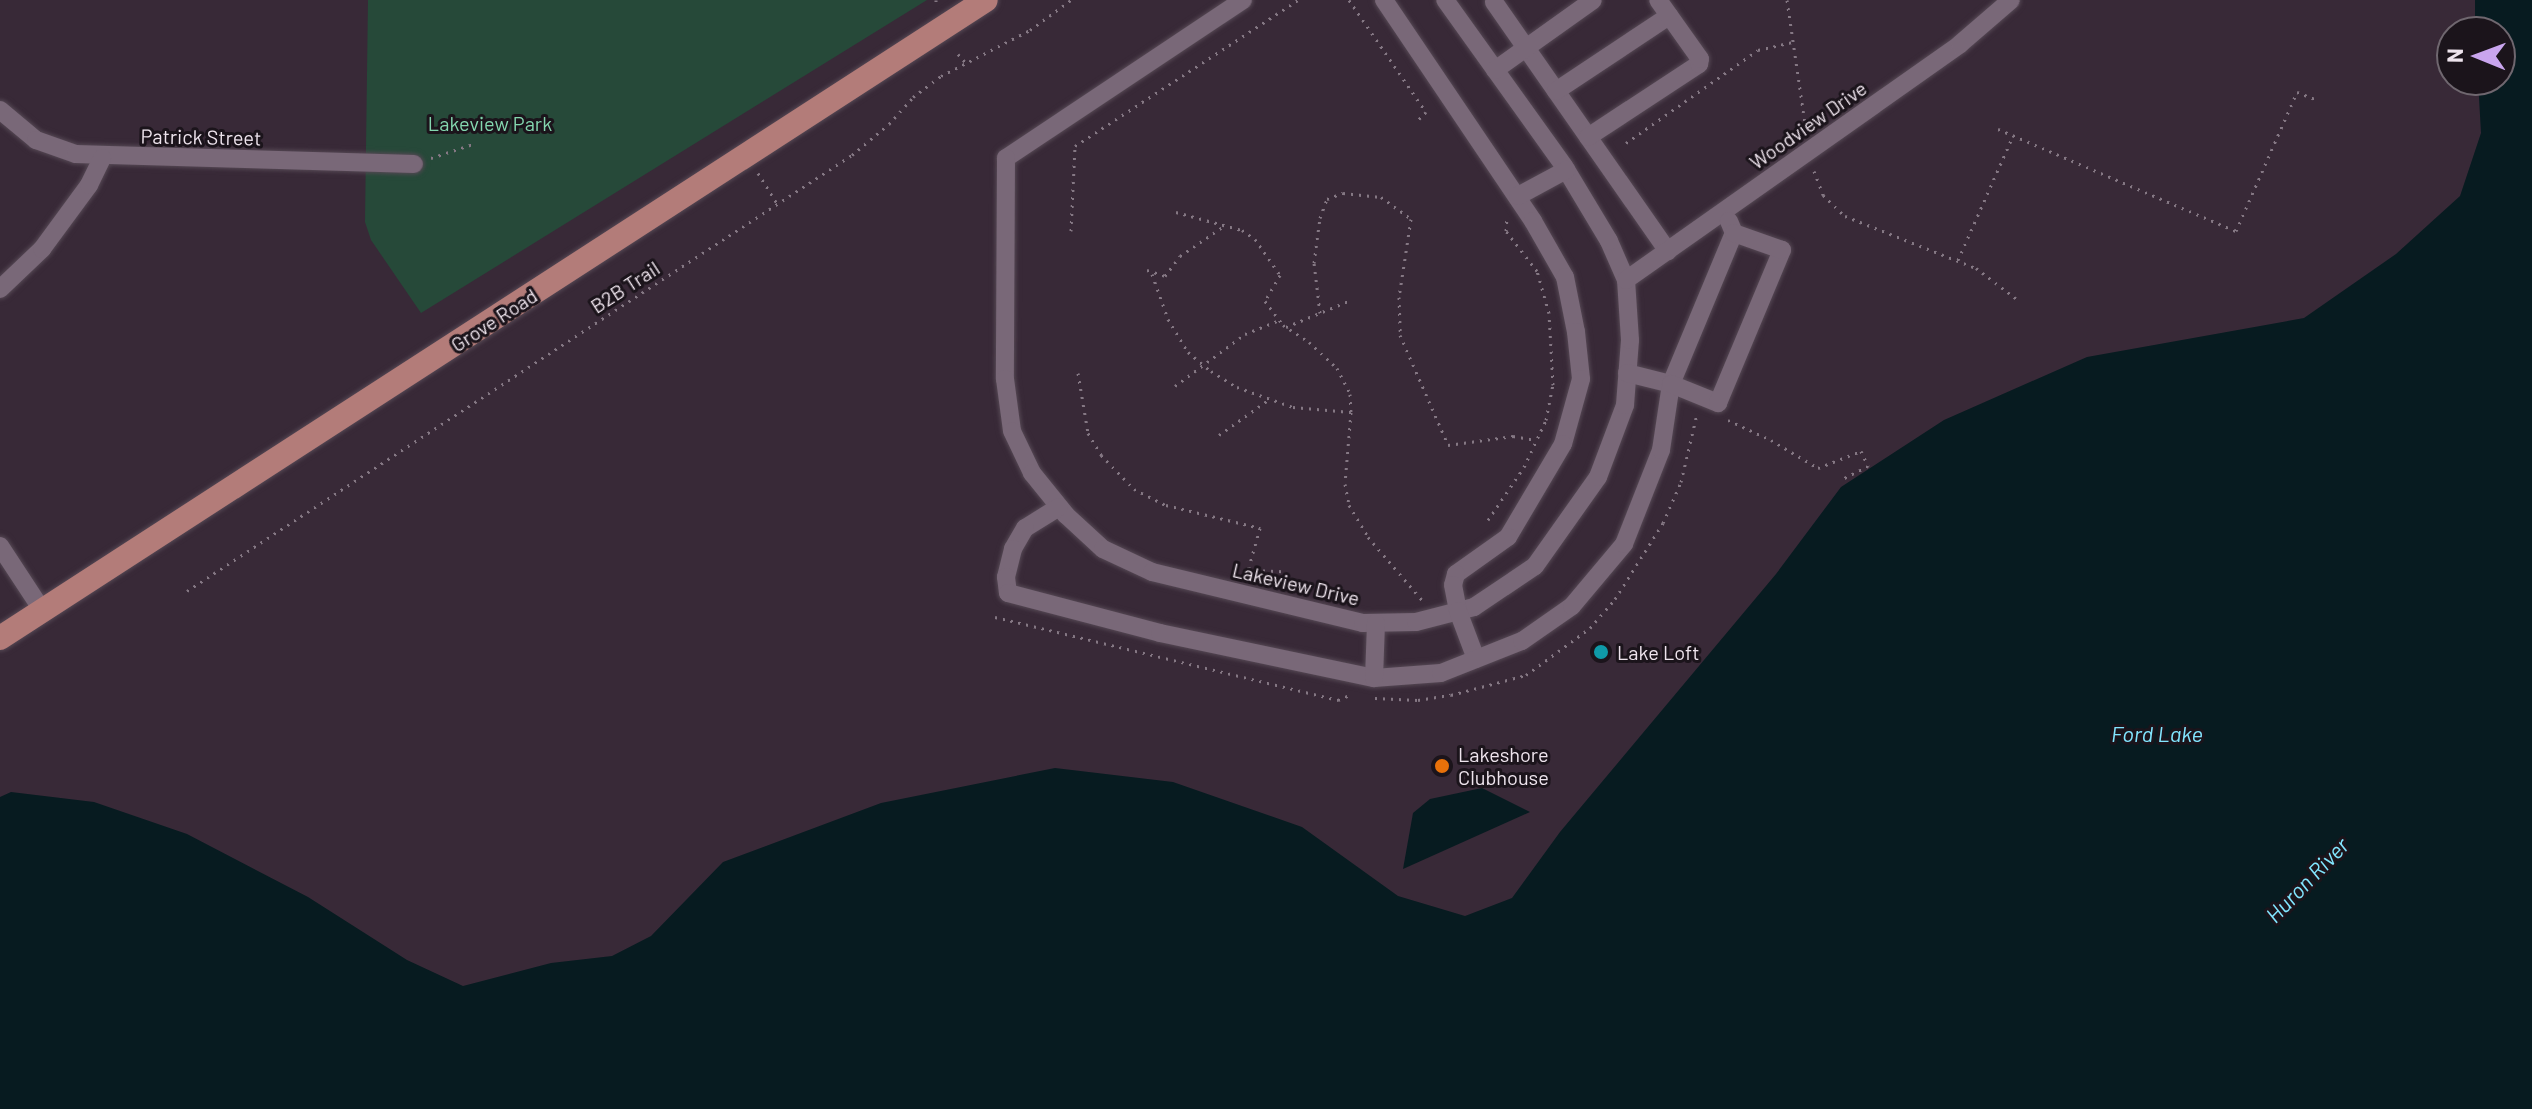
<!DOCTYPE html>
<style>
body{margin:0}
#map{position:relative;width:2532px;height:1109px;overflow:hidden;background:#382937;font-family:Barlow,sans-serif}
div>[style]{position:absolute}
.green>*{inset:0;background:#264939}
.water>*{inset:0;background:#071b20}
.path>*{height:3px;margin-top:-1.5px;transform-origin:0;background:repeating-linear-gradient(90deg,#857884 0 2px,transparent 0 8px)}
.roads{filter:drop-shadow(0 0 2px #554854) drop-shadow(0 0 2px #554854)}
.minor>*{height:18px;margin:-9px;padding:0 9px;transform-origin:9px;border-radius:9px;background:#796878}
.major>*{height:24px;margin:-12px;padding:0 12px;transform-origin:12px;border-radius:12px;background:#b37c79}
.dots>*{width:22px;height:22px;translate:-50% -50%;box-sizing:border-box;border:4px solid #1b141b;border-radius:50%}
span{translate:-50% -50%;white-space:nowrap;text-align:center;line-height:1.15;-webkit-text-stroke:6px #1b141b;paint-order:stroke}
.park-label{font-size:20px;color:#84d7af}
.street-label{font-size:20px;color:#eee4ed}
.poi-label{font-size:20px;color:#eee4ed}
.left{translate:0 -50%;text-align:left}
.water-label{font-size:22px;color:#82e6ff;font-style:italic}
.north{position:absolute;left:2436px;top:16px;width:80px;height:80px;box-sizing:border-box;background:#1b141b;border:2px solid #6f676f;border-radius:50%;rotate:271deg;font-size:22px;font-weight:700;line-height:32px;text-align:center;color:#eee4ed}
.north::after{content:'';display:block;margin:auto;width:28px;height:36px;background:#c9a5ee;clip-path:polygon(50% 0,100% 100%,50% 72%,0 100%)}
</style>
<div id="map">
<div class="green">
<i style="clip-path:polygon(368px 0,927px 0,421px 313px,371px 240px,365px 222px)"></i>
</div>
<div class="water">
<i style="clip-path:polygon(2475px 0,2532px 0,2532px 1109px,0 1109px,0 797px,11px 792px,94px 802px,187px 834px,308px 897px,407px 960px,463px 986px,551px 963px,612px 956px,651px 936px,723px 862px,881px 803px,1055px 768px,1173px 782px,1302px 827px,1398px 896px,1465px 916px,1512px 898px,1560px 832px,1776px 574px,1841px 487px,1944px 420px,2087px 357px,2304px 318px,2396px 254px,2460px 196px,2481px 133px,2478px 80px,2500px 80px,2500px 32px,2475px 32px)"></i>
<i style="clip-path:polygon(1482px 788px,1530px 812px,1403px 869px,1413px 813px,1430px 799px)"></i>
</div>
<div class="path">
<i style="left:936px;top:0;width:3px;rotate:90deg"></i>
<i style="left:1349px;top:0;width:136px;rotate:55.5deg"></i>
<i style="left:1426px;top:112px;width:11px;rotate:135deg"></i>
<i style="left:1787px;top:0;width:131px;rotate:81.7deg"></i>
<i style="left:958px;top:54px;width:12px;rotate:48deg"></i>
<i style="left:1998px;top:129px;width:259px;rotate:23.2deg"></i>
<i style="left:2236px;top:231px;width:152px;rotate:-66.3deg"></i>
<i style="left:2297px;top:92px;width:19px;rotate:21deg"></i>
<i style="left:1626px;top:143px;width:161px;rotate:-35.2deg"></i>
<i style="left:1758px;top:50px;width:35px;rotate:-13deg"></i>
<i style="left:431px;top:158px;width:44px;rotate:-18.4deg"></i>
<i style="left:1814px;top:171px;width:26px;rotate:69deg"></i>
<i style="left:1823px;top:195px;width:30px;rotate:44deg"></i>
<i style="left:1845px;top:216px;width:141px;rotate:21.7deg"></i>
<i style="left:1976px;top:268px;width:53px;rotate:37.3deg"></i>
<i style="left:758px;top:173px;width:36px;rotate:58deg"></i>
<i style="left:1176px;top:212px;width:68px;rotate:15.3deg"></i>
<i style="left:1242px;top:230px;width:16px;rotate:35deg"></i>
<i style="left:1255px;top:239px;width:44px;rotate:55.2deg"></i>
<i style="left:1280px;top:275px;width:30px;rotate:120deg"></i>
<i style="left:1265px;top:301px;width:30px;rotate:53deg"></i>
<i style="left:1283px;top:325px;width:31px;rotate:33deg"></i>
<i style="left:1309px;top:342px;width:38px;rotate:43deg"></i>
<i style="left:1337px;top:368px;width:29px;rotate:63deg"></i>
<i style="left:1350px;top:394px;width:18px;rotate:87deg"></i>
<i style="left:1351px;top:412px;width:72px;rotate:94.8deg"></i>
<i style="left:1345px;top:484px;width:21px;rotate:79deg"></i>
<i style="left:1349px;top:505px;width:37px;rotate:59deg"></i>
<i style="left:1368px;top:537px;width:83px;rotate:49.4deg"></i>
<i style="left:1071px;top:231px;width:85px;rotate:-87.3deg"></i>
<i style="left:1075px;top:146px;width:267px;rotate:-33.2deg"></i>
<i style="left:1958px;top:260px;width:136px;rotate:-66.1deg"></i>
<i style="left:1147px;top:270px;width:19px;rotate:18deg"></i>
<i style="left:1165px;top:276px;width:25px;rotate:-53deg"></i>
<i style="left:1180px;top:256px;width:53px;rotate:-34.3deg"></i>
<i style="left:1152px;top:274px;width:48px;rotate:70.4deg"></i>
<i style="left:1168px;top:319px;width:39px;rotate:59deg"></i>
<i style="left:1188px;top:352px;width:30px;rotate:40deg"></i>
<i style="left:1211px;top:371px;width:31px;rotate:32deg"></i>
<i style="left:1237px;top:387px;width:59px;rotate:19.7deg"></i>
<i style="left:1293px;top:407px;width:58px;rotate:4.9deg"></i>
<i style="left:1320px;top:313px;width:50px;rotate:-96.8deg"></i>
<i style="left:1314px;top:263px;width:45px;rotate:-82.4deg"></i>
<i style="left:1320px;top:218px;width:20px;rotate:-70deg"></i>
<i style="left:1327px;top:199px;width:17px;rotate:-21deg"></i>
<i style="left:1343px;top:193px;width:38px;rotate:6deg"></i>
<i style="left:1381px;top:197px;width:37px;rotate:36deg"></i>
<i style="left:1411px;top:219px;width:79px;rotate:98.7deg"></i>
<i style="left:1399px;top:297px;width:38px;rotate:88deg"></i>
<i style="left:1400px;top:335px;width:120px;rotate:66.4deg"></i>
<i style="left:1448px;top:445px;width:66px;rotate:-7.9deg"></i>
<i style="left:1513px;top:436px;width:23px;rotate:10deg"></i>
<i style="left:1286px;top:327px;width:70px;rotate:-22.6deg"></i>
<i style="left:1078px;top:373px;width:61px;rotate:80.5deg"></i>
<i style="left:1088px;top:433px;width:26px;rotate:59deg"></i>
<i style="left:1101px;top:455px;width:47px;rotate:45.9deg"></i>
<i style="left:1134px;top:489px;width:36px;rotate:27deg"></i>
<i style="left:1166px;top:505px;width:97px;rotate:13.7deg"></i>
<i style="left:1260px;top:528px;width:48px;rotate:105.8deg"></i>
<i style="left:1175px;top:386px;width:87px;rotate:-36.6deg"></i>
<i style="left:1245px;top:334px;width:37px;rotate:-22deg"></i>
<i style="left:1728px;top:420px;width:47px;rotate:24.9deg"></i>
<i style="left:1771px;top:440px;width:55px;rotate:30.8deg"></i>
<i style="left:1818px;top:468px;width:46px;rotate:-21.6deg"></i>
<i style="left:1861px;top:451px;width:17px;rotate:65deg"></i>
<i style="left:1868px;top:466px;width:29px;rotate:153deg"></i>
<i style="left:1219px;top:435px;width:60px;rotate:-35.5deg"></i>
<i style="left:1488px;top:520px;width:64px;rotate:-55.8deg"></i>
<i style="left:1524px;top:467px;width:52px;rotate:-64.9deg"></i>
<i style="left:1546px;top:420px;width:36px;rotate:-79deg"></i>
<i style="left:1553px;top:385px;width:72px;rotate:-93.2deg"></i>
<i style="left:1549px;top:313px;width:44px;rotate:-105.9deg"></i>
<i style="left:1537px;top:271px;width:51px;rotate:-127.8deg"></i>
<i style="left:1506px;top:231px;width:15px;rotate:-86deg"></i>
<i style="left:1247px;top:570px;width:35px;rotate:2deg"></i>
<i style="left:187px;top:591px;width:795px;rotate:-33.25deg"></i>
<i style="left:852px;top:155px;width:48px;rotate:-40deg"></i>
<i style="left:889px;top:124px;width:36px;rotate:-48deg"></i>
<i style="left:913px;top:97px;width:35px;rotate:-37deg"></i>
<i style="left:941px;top:76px;width:100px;rotate:-27.3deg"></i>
<i style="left:1030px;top:30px;width:51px;rotate:-36.2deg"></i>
<i style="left:995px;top:617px;width:353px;rotate:13.6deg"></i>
<i style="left:1338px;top:700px;width:15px;rotate:-23deg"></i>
<i style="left:1375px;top:698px;width:43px;rotate:2.7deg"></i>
<i style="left:1418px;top:700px;width:33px;rotate:-9deg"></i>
<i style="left:1451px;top:695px;width:78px;rotate:-14.9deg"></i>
<i style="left:1526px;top:675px;width:79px;rotate:-36.3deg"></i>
<i style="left:1590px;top:628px;width:38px;rotate:-49deg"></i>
<i style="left:1615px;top:599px;width:90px;rotate:-57.7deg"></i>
<i style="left:1663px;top:523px;width:45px;rotate:-66.3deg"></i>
<i style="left:1681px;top:482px;width:70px;rotate:-76.8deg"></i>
</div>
<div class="roads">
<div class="minor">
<i style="left:1243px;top:0;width:285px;rotate:146.3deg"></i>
<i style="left:1006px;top:158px;width:221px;rotate:90.3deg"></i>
<i style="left:1005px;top:379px;width:52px;rotate:82.3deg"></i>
<i style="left:1012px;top:431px;width:47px;rotate:64.5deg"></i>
<i style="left:1032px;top:473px;width:54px;rotate:51deg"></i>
<i style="left:1066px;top:515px;width:50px;rotate:42.6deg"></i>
<i style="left:1103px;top:549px;width:54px;rotate:25.1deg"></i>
<i style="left:1152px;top:572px;width:217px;rotate:13.6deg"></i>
<i style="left:1363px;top:623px;width:53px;rotate:-1.1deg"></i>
<i style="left:1416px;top:622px;width:60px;rotate:-14.5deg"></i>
<i style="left:1474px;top:607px;width:73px;rotate:-33.9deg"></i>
<i style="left:1535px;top:566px;width:109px;rotate:-54.7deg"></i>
<i style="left:1598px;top:477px;width:77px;rotate:-69.4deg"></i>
<i style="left:1625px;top:405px;width:65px;rotate:-85.6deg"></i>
<i style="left:1630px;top:340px;width:60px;rotate:-93.8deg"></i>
<i style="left:1626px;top:280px;width:43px;rotate:-113.6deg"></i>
<i style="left:1609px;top:241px;width:87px;rotate:-121deg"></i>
<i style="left:1564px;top:166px;width:204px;rotate:-125.6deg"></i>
<i style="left:1384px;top:0;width:267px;rotate:56deg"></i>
<i style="left:1533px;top:221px;width:64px;rotate:60.3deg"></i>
<i style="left:1565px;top:277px;width:56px;rotate:78.7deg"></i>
<i style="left:1576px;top:332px;width:47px;rotate:83.9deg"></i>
<i style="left:1581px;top:379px;width:67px;rotate:105.5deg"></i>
<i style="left:1563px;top:444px;width:108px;rotate:120.6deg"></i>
<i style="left:1508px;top:537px;width:64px;rotate:144.6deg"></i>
<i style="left:1456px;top:574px;width:11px;rotate:105deg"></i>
<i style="left:1453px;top:585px;width:26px;rotate:79deg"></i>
<i style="left:1458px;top:611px;width:51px;rotate:69.4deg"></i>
<i style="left:1494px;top:2px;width:304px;rotate:55.1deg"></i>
<i style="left:1495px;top:70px;width:120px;rotate:-35.5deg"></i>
<i style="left:1556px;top:91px;width:136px;rotate:-33.6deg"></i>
<i style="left:0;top:110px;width:47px;rotate:39.8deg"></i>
<i style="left:36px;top:140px;width:42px;rotate:19.3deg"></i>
<i style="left:76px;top:154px;width:338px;rotate:1.7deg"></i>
<i style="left:1588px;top:137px;width:133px;rotate:-33.3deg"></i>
<i style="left:1699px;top:64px;width:5px;rotate:-79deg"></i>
<i style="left:1700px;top:59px;width:72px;rotate:-125.4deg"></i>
<i style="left:1518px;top:196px;width:55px;rotate:-28.4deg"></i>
<i style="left:1626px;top:280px;width:409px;rotate:-35.2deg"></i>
<i style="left:1960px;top:44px;width:67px;rotate:-40.8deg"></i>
<i style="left:0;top:289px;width:58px;rotate:-43.6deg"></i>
<i style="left:42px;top:249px;width:79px;rotate:-53.7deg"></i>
<i style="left:89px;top:185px;width:30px;rotate:-64deg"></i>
<i style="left:1627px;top:373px;width:45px;rotate:14deg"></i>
<i style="left:1671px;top:384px;width:164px;rotate:-67.4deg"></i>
<i style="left:1734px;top:233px;width:13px;rotate:-113deg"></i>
<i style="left:1059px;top:507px;width:40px;rotate:148deg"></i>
<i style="left:1025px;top:528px;width:24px;rotate:120deg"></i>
<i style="left:1013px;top:549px;width:29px;rotate:104deg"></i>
<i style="left:1006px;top:577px;width:16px;rotate:83deg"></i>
<i style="left:1008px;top:593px;width:157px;rotate:14.7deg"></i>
<i style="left:1160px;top:633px;width:219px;rotate:11.9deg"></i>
<i style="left:1374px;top:678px;width:67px;rotate:-4.3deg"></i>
<i style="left:1441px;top:673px;width:87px;rotate:-21.6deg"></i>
<i style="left:1522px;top:641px;width:61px;rotate:-35deg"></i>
<i style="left:1572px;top:606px;width:81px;rotate:-50deg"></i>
<i style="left:1624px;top:544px;width:101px;rotate:-68.5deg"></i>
<i style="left:1661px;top:450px;width:67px;rotate:-81.4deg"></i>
<i style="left:1671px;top:384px;width:51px;rotate:22deg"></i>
<i style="left:1718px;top:403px;width:166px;rotate:-67.3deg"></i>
<i style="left:1782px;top:250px;width:51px;rotate:-160.5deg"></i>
<i style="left:0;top:546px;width:77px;rotate:56.7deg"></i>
<i style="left:1374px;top:678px;width:55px;rotate:-87.9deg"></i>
</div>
<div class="major">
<i style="left:0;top:638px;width:1174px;rotate:-32.91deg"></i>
</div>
</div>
<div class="dots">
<i style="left:1601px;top:652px;background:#0f9aa8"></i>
<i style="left:1442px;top:766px;background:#e8710a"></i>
</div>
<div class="park-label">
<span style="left:490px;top:123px">Lakeview Park</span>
</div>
<div class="street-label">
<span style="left:1808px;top:125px;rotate:-35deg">Woodview Drive</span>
<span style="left:201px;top:137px;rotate:1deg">Patrick Street</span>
<span style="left:625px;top:287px;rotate:-33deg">B2B Trail</span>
<span style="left:494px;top:320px;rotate:-33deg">Grove Road</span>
<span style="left:1296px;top:584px;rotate:13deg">Lakeview Drive</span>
</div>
<div class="poi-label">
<span class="left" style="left:1617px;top:652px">Lake Loft</span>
<span class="left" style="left:1458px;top:766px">Lakeshore<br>Clubhouse</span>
</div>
<div class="water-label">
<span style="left:2157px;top:734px">Ford Lake</span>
<span style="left:2307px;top:880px;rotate:-46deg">Huron River</span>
</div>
<div class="north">N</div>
</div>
